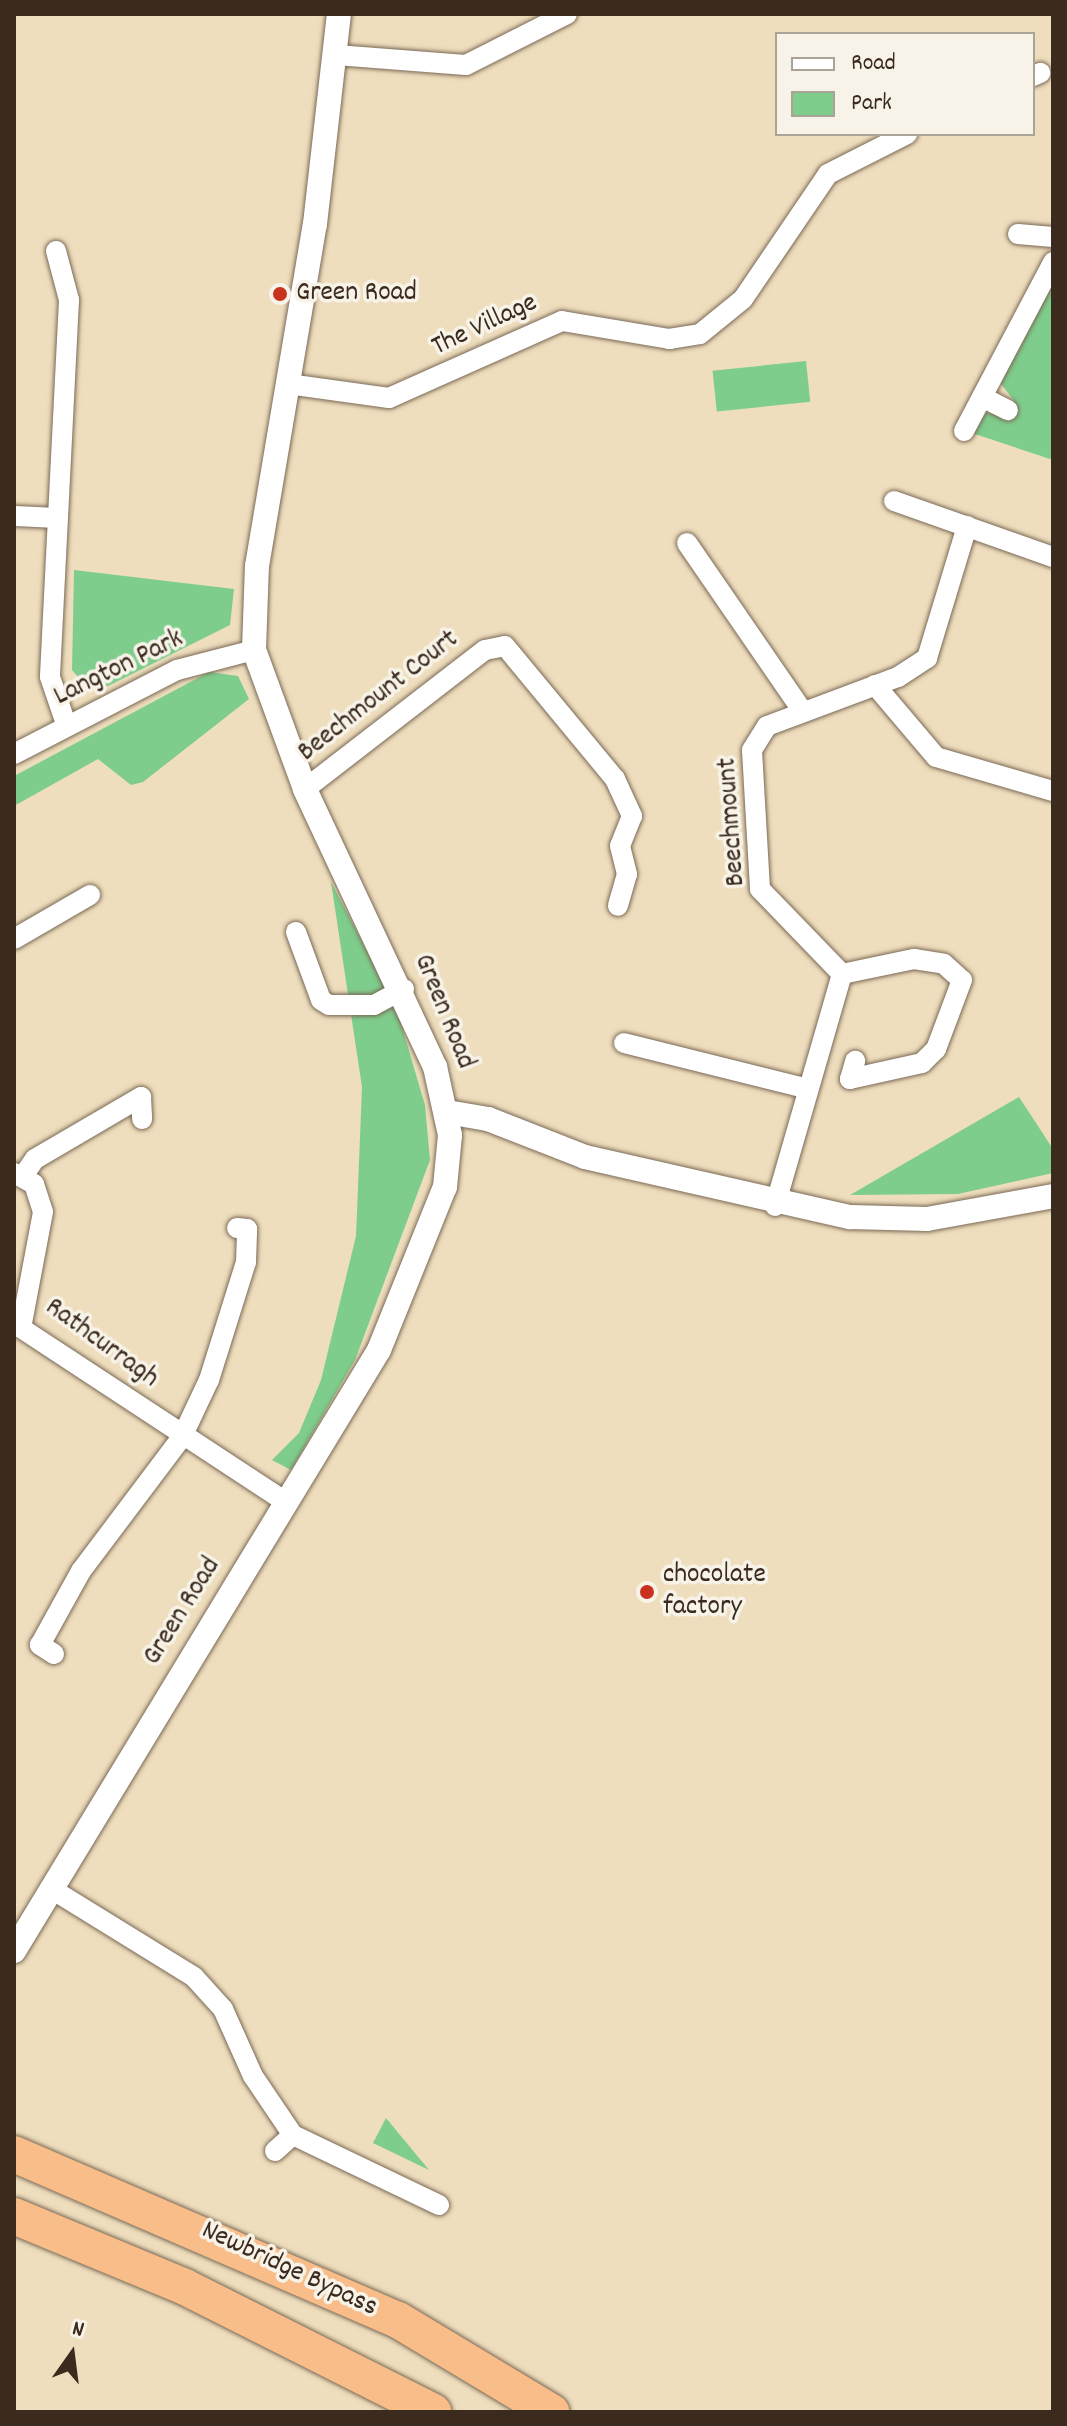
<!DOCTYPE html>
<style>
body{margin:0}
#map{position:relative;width:1067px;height:2426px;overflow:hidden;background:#efdebd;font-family:Dekko,sans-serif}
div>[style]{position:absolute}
.green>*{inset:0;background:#7fcd8c;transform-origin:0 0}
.roads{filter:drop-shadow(0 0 2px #7a6956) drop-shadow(0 0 2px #7a6956)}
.minor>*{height:20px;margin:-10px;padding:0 10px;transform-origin:10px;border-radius:10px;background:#fff}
.tertiary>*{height:24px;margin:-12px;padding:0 12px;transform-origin:12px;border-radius:12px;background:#fff}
.motorway>*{height:36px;margin:-18px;padding:0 18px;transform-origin:18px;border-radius:18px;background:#f8bd89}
.dots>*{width:22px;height:22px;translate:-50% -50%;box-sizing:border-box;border:4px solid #f7f3e8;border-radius:50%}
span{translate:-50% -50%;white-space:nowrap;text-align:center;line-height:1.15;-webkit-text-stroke:7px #f7f3e8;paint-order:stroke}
.poi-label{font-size:28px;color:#3b2a1e}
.left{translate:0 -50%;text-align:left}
.street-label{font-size:28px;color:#3b2a1e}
.frame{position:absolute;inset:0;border:16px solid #3b2a1e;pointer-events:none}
.legend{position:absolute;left:775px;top:32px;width:260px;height:104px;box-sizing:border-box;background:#f7f3e8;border:2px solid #aca397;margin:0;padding:10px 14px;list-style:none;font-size:24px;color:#3b2a1e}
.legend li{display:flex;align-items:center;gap:16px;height:40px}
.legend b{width:40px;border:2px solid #aca397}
.north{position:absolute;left:32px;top:2314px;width:80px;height:80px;-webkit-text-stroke:6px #f7f3e8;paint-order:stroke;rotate:14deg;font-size:22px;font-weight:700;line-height:32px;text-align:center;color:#3b2a1e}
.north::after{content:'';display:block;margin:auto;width:28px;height:36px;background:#3b2a1e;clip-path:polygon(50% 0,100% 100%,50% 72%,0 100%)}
</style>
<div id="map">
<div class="green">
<i style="clip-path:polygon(1053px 282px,1053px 460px,972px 433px,986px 413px,1008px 415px,1014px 401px,999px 381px)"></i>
<i style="left:806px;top:361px;width:41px;height:94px;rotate:84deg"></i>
<i style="clip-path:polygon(74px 570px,234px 589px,230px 625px,108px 686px,88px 688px,72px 670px)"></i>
<i style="clip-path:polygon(209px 672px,238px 676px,249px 699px,143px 782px,131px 785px,98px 759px,14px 806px,14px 776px)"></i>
<i style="clip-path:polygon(331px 882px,396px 1007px,425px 1105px,430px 1160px,355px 1360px,291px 1470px,272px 1460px,299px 1433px,321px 1380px,356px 1236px,362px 1087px)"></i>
<i style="clip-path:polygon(1019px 1097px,1053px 1149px,1053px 1173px,958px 1194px,850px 1195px)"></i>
<i style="clip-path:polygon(386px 2118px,429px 2170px,373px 2143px)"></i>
</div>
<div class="roads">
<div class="minor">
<i style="left:336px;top:55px;width:130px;rotate:4.4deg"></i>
<i style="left:466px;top:65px;width:113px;rotate:-26.8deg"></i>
<i style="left:1033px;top:76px;width:8px;rotate:-23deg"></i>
<i style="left:1018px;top:234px;width:35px;rotate:5deg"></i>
<i style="left:56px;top:251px;width:51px;rotate:75.1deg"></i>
<i style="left:69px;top:300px;width:377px;rotate:92.9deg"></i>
<i style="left:50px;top:677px;width:50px;rotate:71.2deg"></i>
<i style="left:288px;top:384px;width:102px;rotate:7.9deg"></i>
<i style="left:389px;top:398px;width:189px;rotate:-24deg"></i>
<i style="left:562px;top:321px;width:109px;rotate:9.5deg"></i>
<i style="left:669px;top:339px;width:31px;rotate:-9deg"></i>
<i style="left:700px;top:334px;width:55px;rotate:-39.1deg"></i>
<i style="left:743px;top:299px;width:151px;rotate:-55.8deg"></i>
<i style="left:828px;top:174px;width:89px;rotate:-26.9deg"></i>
<i style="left:982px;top:397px;width:29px;rotate:27deg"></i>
<i style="left:964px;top:431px;width:191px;rotate:-62.2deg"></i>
<i style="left:894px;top:501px;width:169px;rotate:19.4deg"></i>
<i style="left:14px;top:516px;width:44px;rotate:2.6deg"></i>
<i style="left:687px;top:543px;width:205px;rotate:55.5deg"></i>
<i style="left:875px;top:685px;width:94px;rotate:49.7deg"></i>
<i style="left:936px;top:757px;width:122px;rotate:16.2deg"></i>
<i style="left:14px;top:754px;width:183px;rotate:-27.3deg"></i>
<i style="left:177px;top:670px;width:80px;rotate:-14.6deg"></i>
<i style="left:305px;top:789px;width:227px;rotate:-37.7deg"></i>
<i style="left:485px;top:650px;width:20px;rotate:-11deg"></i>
<i style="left:505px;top:646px;width:173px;rotate:50.4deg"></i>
<i style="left:615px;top:779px;width:41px;rotate:65.3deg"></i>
<i style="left:632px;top:816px;width:32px;rotate:112deg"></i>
<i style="left:620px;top:846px;width:29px;rotate:76deg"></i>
<i style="left:627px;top:874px;width:33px;rotate:106deg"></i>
<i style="left:296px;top:932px;width:72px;rotate:69.8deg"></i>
<i style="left:321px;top:1000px;width:9px;rotate:32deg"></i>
<i style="left:329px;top:1005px;width:45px"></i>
<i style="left:374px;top:1005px;width:34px;rotate:-28deg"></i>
<i style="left:14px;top:939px;width:88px;rotate:-30.1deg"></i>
<i style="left:842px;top:974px;width:74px;rotate:-11.8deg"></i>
<i style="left:914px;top:959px;width:30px;rotate:9deg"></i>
<i style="left:944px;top:964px;width:24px;rotate:42deg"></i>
<i style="left:962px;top:980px;width:74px;rotate:110.6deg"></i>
<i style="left:936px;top:1049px;width:20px;rotate:135deg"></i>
<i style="left:922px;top:1063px;width:74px;rotate:167.5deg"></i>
<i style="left:850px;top:1079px;width:19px;rotate:-74deg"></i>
<i style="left:624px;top:1043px;width:187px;rotate:14deg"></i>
<i style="left:14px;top:1173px;width:23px;rotate:29deg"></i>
<i style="left:34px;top:1184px;width:29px;rotate:72deg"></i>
<i style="left:43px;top:1212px;width:118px;rotate:100.7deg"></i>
<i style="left:21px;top:1328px;width:318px;rotate:33.3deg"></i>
<i style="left:23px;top:1176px;width:21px;rotate:-55deg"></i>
<i style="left:35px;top:1159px;width:123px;rotate:-30.3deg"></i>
<i style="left:141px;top:1097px;width:22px;rotate:87deg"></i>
<i style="left:775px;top:1206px;width:241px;rotate:-73.9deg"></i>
<i style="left:842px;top:974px;width:118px;rotate:-134deg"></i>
<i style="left:760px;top:889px;width:139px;rotate:-93.3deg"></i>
<i style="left:752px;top:750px;width:28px;rotate:-58deg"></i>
<i style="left:767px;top:726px;width:140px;rotate:-20.5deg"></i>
<i style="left:898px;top:677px;width:35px;rotate:-33deg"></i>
<i style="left:927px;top:658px;width:138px;rotate:-73.1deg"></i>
<i style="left:54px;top:1654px;width:17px;rotate:-147deg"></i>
<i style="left:40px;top:1645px;width:85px;rotate:-61deg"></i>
<i style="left:81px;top:1571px;width:168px;rotate:-53deg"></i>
<i style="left:182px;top:1437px;width:63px;rotate:-64.7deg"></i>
<i style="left:209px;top:1380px;width:124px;rotate:-72.6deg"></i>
<i style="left:246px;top:1262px;width:33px;rotate:-88deg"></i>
<i style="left:247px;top:1229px;width:10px;rotate:-174deg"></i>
<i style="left:50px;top:1888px;width:169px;rotate:31.7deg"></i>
<i style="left:194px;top:1977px;width:43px;rotate:47.8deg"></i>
<i style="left:223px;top:2009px;width:73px;rotate:65.9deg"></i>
<i style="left:253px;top:2076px;width:71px;rotate:55.9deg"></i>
<i style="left:293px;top:2135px;width:162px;rotate:25.6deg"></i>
<i style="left:275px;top:2151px;width:24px;rotate:-42deg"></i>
</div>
<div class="tertiary">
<i style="left:447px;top:1112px;width:42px;rotate:9.7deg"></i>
<i style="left:488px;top:1119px;width:104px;rotate:21.4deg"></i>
<i style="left:585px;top:1157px;width:272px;rotate:12.8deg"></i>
<i style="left:850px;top:1217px;width:77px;rotate:1.5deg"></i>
<i style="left:927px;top:1219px;width:128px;rotate:-10.3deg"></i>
<i style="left:14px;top:1951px;width:703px;rotate:-58.73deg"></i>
<i style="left:379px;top:1350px;width:176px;rotate:-68deg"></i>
<i style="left:445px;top:1187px;width:52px;rotate:-84.5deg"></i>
<i style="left:450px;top:1135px;width:70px;rotate:-102.4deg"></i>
<i style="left:435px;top:1067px;width:307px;rotate:-115.1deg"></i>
<i style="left:305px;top:789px;width:148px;rotate:-110.1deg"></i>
<i style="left:254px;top:650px;width:84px;rotate:-88deg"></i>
<i style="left:257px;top:566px;width:347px;rotate:-80.4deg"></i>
<i style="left:315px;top:224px;width:211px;rotate:-83.5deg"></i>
</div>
<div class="motorway">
<i style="left:14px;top:2154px;width:418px;rotate:23.4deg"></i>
<i style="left:398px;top:2320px;width:179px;rotate:31deg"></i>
<i style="left:14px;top:2216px;width:185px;rotate:22.5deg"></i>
<i style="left:185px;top:2287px;width:278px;rotate:26.7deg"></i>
</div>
</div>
<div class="dots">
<i style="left:280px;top:294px;background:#c8321e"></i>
<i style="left:647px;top:1592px;background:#c8321e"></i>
</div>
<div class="poi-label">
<span class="left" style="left:296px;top:294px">Green Road</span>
<span class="left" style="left:663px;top:1592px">chocolate<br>factory</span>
</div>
<div class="street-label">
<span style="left:485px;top:326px;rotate:-25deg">The Village</span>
<span style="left:119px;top:669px;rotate:-26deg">Langton Park</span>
<span style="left:379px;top:697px;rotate:-38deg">Beechmount Court</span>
<span style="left:733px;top:822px;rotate:-94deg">Beechmount</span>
<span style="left:443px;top:1012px;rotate:68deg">Green Road</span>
<span style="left:101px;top:1344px;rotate:36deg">Rathcurragh</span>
<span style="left:183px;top:1612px;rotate:-58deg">Green Road</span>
<span style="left:289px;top:2270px;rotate:25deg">Newbridge Bypass</span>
</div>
<div class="frame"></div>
<ul class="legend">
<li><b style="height:10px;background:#fff"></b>Road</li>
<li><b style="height:22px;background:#7fcd8c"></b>Park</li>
</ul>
<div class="north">N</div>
</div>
